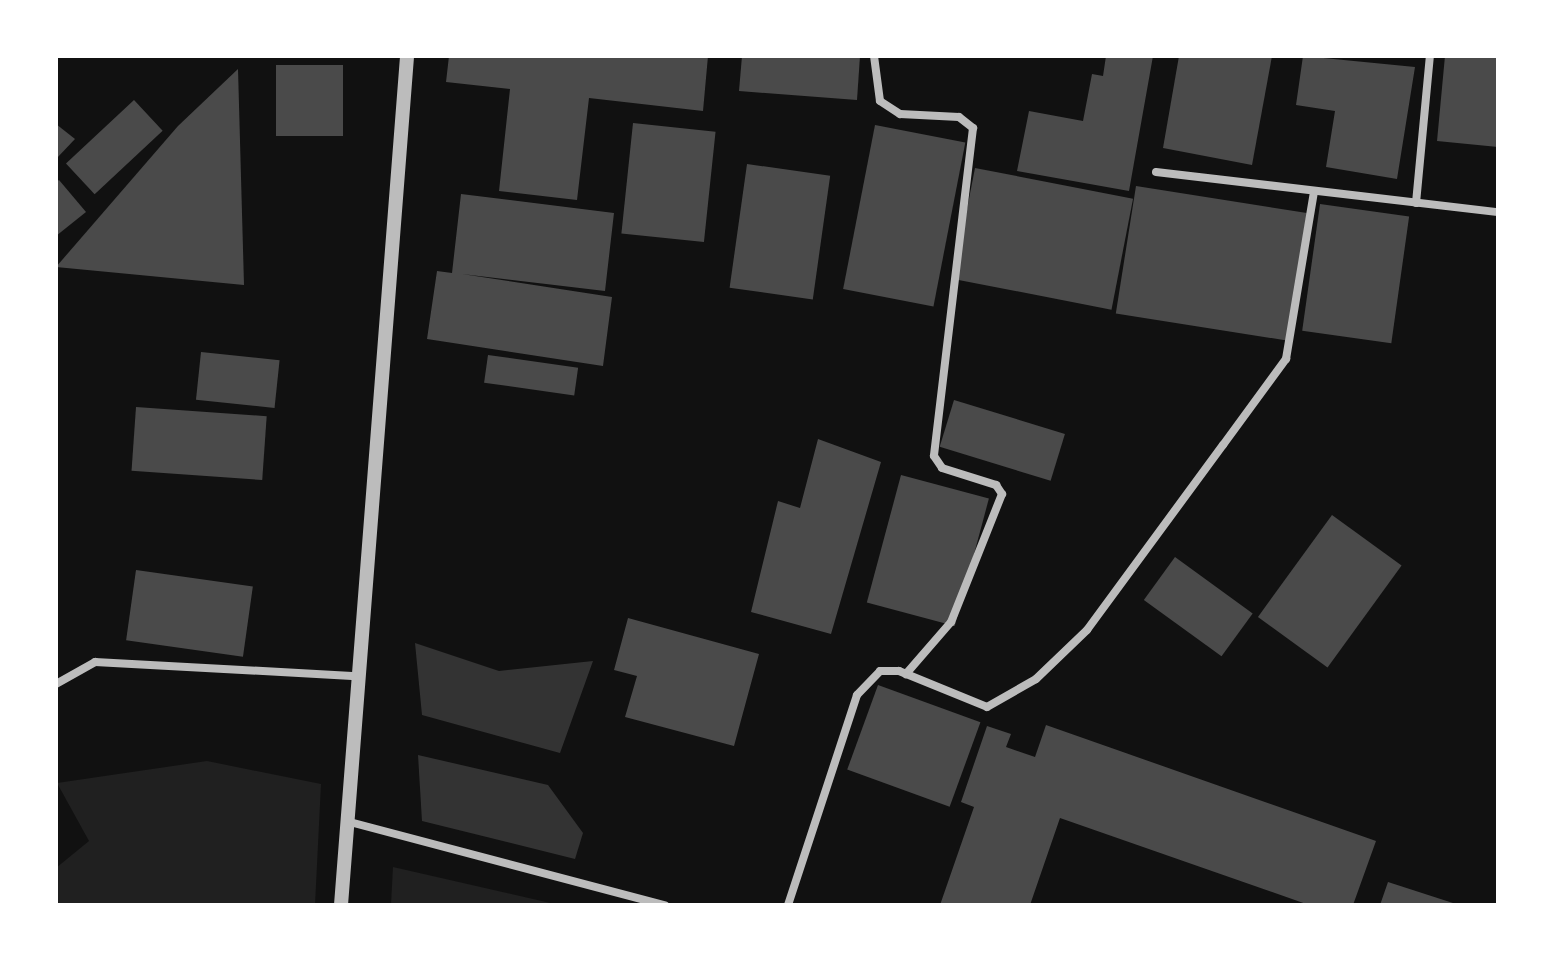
<!DOCTYPE html>
<style>
body{margin:0}
#map{position:relative;width:1554px;height:961px;overflow:hidden;background:#111;font-family:"Space Grotesk",sans-serif}
div>[style]{position:absolute}
.green>*{inset:0;background:#202020}
.water>*{inset:0;background:#333}
.building>*{inset:0;background:#4a4a4a;transform-origin:0 0}
.minor>*{height:8px;margin:-4px;padding:0 4px;transform-origin:4px;border-radius:4px;background:#bcbcbc}
.tertiary>*{height:14px;margin:-7px;padding:0 7px;transform-origin:7px;border-radius:7px;background:#bcbcbc}
span{translate:-50% -50%;white-space:nowrap;text-align:center;line-height:1.15;-webkit-text-stroke:6px #fff;paint-order:stroke}
.frame{position:absolute;inset:0;border:58px solid #fff;pointer-events:none}
</style>
<div id="map">
<div class="green">
<i style="clip-path:polygon(207px 761px,321px 784px,315px 905px,56px 905px,56px 868px,89px 841px,57px 783px)"></i>
<i style="clip-path:polygon(393px 867px,559px 905px,391px 905px)"></i>
</div>
<div class="water">
<i style="clip-path:polygon(415px 643px,499px 671px,593px 661px,560px 753px,422px 715px)"></i>
<i style="clip-path:polygon(418px 755px,548px 785px,583px 833px,575px 859px,422px 821px)"></i>
</div>
<div class="building">
<i style="clip-path:polygon(449px 56px,708px 56px,703px 111px,589px 98px,577px 200px,499px 191px,510px 89px,446px 82px)"></i>
<i style="clip-path:polygon(742px 56px,860px 56px,857px 100px,739px 91px)"></i>
<i style="clip-path:polygon(1106px 56px,1153px 56px,1129px 191px,1017px 171px,1029px 111px,1083px 121px,1092px 74px,1103px 76px)"></i>
<i style="clip-path:polygon(1179px 56px,1272px 56px,1252px 165px,1163px 148px)"></i>
<i style="clip-path:polygon(1303px 56px,1415px 67px,1397px 179px,1326px 167px,1335px 111px,1296px 105px)"></i>
<i style="clip-path:polygon(1445px 56px,1498px 56px,1498px 147px,1437px 141px)"></i>
<i style="left:276px;top:65px;width:67px;height:71px"></i>
<i style="clip-path:polygon(238px 69px,244px 285px,56px 267px,178px 126px)"></i>
<i style="left:134px;top:100px;width:42px;height:93px;rotate:47deg"></i>
<i style="left:633px;top:123px;width:83px;height:111px;rotate:6deg"></i>
<i style="clip-path:polygon(56px 124px,75px 139px,56px 159px)"></i>
<i style="left:875px;top:125px;width:92px;height:167px;rotate:11deg"></i>
<i style="left:747px;top:164px;width:84px;height:125px;rotate:8deg"></i>
<i style="left:975px;top:168px;width:161px;height:113px;rotate:11deg"></i>
<i style="clip-path:polygon(59px 180px,86px 212px,56px 236px,56px 182px)"></i>
<i style="left:1136px;top:186px;width:173px;height:129px;rotate:9deg"></i>
<i style="clip-path:polygon(461px 194px,614px 213px,605px 291px,462px 274px,612px 297px,603px 366px,427px 339px,437px 271px,452px 273px)"></i>
<i style="left:1320px;top:204px;width:90px;height:128px;rotate:8deg"></i>
<i style="left:201px;top:352px;width:79px;height:48px;rotate:6deg"></i>
<i style="left:488px;top:355px;width:91px;height:28px;rotate:8deg"></i>
<i style="left:954px;top:400px;width:116px;height:49px;rotate:17deg"></i>
<i style="left:136px;top:407px;width:131px;height:64px;rotate:4deg"></i>
<i style="clip-path:polygon(818px 439px,881px 462px,831px 634px,751px 612px,778px 501px,800px 508px)"></i>
<i style="left:901px;top:475px;width:91px;height:132px;rotate:15deg"></i>
<i style="left:1332px;top:515px;width:86px;height:126px;rotate:36deg"></i>
<i style="left:1175px;top:557px;width:96px;height:53px;rotate:36deg"></i>
<i style="left:136px;top:570px;width:118px;height:71px;rotate:8deg"></i>
<i style="clip-path:polygon(628px 618px,759px 654px,734px 746px,625px 717px,637px 676px,614px 670px)"></i>
<i style="left:878px;top:685px;width:109px;height:90px;rotate:20deg"></i>
<i style="clip-path:polygon(1046px 725px,1376px 841px,1353px 905px,1309px 905px,1060px 818px,1030px 905px,940px 905px,974px 807px,961px 802px,987px 726px,1011px 734px,1006px 747px,1035px 757px)"></i>
<i style="clip-path:polygon(1388px 882px,1456px 904px,1456px 905px,1380px 905px)"></i>
</div>
<div class="minor">
<i style="left:874px;top:56px;width:45px;rotate:82.4deg"></i>
<i style="left:880px;top:101px;width:24px;rotate:33deg"></i>
<i style="left:900px;top:114px;width:59px;rotate:2.9deg"></i>
<i style="left:959px;top:117px;width:18px;rotate:38deg"></i>
<i style="left:973px;top:128px;width:330px;rotate:96.8deg"></i>
<i style="left:934px;top:456px;width:14px;rotate:56deg"></i>
<i style="left:942px;top:468px;width:57px;rotate:17.5deg"></i>
<i style="left:996px;top:485px;width:11px;rotate:56deg"></i>
<i style="left:1002px;top:494px;width:138px;rotate:111.7deg"></i>
<i style="left:951px;top:622px;width:69px;rotate:130.9deg"></i>
<i style="left:1156px;top:172px;width:344px;rotate:6.7deg"></i>
<i style="left:1416px;top:203px;width:148px;rotate:-84.6deg"></i>
<i style="left:56px;top:684px;width:45px;rotate:-29.4deg"></i>
<i style="left:95px;top:662px;width:262px;rotate:3.1deg"></i>
<i style="left:346px;top:821px;width:330px;rotate:14.8deg"></i>
<i style="left:788px;top:905px;width:221px;rotate:-71.8deg"></i>
<i style="left:857px;top:695px;width:33px;rotate:-46deg"></i>
<i style="left:880px;top:671px;width:19px"></i>
<i style="left:899px;top:671px;width:95px;rotate:22.2deg"></i>
<i style="left:987px;top:707px;width:56px;rotate:-29.7deg"></i>
<i style="left:1036px;top:679px;width:71px;rotate:-43.9deg"></i>
<i style="left:1087px;top:630px;width:230px;rotate:-53.7deg"></i>
<i style="left:1223px;top:445px;width:107px;rotate:-53.8deg"></i>
<i style="left:1286px;top:359px;width:170px;rotate:-80.5deg"></i>
</div>
<div class="tertiary">
<i style="left:341px;top:905px;width:852px;rotate:-85.55deg"></i>
</div>
<div class="frame"></div>
</div>
